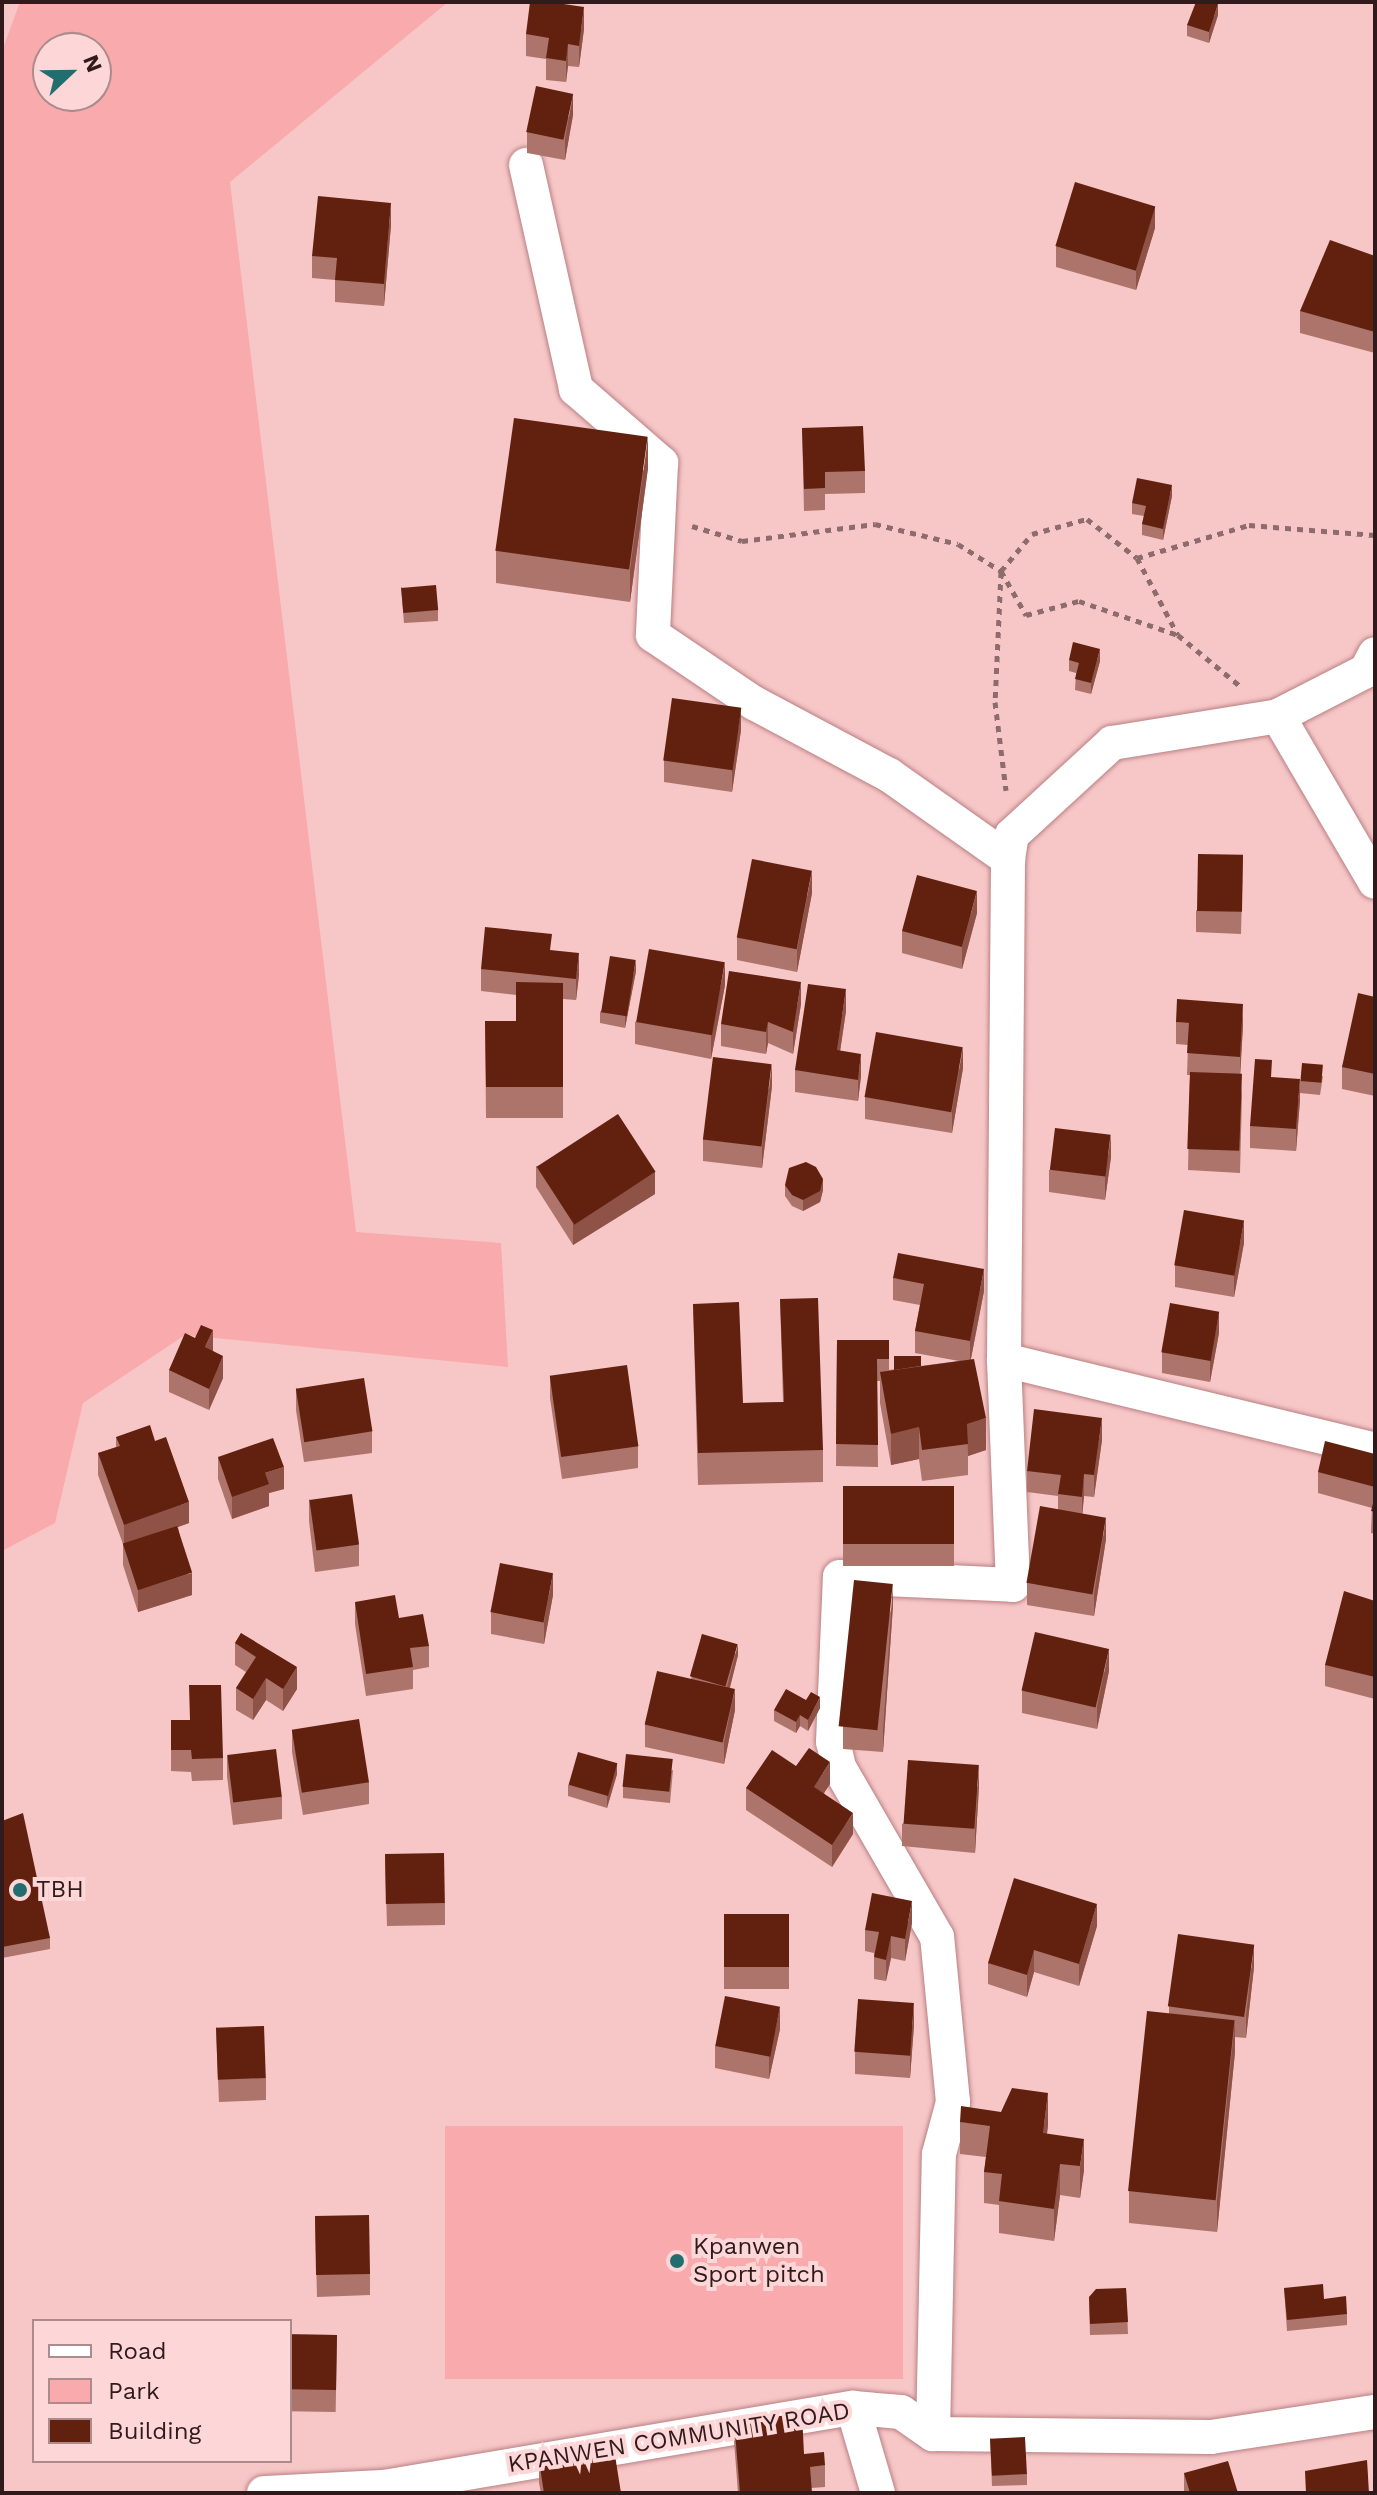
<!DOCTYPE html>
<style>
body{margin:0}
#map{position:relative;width:1377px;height:2495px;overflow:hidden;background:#f7c6c7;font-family:"Work Sans",sans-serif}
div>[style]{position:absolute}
.green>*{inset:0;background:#f9aaad;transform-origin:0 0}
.path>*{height:5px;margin-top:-2.5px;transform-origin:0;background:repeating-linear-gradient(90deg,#8e6b6c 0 6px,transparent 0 12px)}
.roads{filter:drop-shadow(0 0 2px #b98082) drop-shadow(0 0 2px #b98082)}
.minor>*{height:34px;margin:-17px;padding:0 17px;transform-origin:17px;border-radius:17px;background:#fff}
.wall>*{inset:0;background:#ac746a;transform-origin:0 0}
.shaded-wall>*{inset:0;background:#8e5246}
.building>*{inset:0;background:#61210e;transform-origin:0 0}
.dots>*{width:22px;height:22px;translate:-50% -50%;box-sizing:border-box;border:4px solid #fdd6d7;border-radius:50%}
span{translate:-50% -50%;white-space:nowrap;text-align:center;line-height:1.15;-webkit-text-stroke:8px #fdd6d7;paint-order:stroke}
.poi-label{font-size:24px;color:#301a1b}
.left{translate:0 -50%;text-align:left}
.street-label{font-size:24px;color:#301a1b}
.frame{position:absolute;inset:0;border:4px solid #301a1b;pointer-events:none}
.legend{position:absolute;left:32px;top:2319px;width:260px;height:144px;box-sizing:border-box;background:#fdd6d7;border:2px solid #ab8b8c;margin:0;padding:10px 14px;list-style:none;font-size:24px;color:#301a1b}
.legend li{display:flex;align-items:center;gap:16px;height:40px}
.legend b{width:40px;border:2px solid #ab8b8c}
.north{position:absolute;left:32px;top:32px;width:80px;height:80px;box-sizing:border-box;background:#fdd6d7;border:2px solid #ab8b8c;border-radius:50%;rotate:68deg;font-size:22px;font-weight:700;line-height:32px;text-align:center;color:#301a1b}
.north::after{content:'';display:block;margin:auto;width:28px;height:36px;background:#226d6f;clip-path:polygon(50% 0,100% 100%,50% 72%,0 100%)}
</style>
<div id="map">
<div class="green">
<i style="clip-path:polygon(evenodd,20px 2px,448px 2px,230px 182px,356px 1232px,501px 1243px,508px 1367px,185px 1335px,83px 1403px,55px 1523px,2px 1551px,2px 51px,20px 2px,48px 48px,96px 48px,96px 96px,48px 96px,48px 48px)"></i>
<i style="left:903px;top:2126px;width:253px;height:458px;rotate:90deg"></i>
</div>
<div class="path">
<i style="left:692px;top:526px;width:52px;rotate:16.7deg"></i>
<i style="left:742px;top:541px;width:134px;rotate:-7.3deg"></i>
<i style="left:875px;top:524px;width:85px;rotate:13.5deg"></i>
<i style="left:958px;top:544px;width:51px;rotate:32.1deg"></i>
<i style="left:1001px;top:571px;width:48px;rotate:-50deg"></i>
<i style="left:1032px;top:534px;width:57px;rotate:-15.3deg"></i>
<i style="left:1087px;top:519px;width:63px;rotate:38deg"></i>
<i style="left:1137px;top:558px;width:117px;rotate:-16.4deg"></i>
<i style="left:1249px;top:525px;width:126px;rotate:4.5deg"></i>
<i style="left:1137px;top:558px;width:87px;rotate:62deg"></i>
<i style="left:1001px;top:571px;width:51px;rotate:60.4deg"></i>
<i style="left:1026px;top:615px;width:55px;rotate:-14.8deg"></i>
<i style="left:1079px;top:601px;width:105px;rotate:19deg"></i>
<i style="left:1178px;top:635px;width:80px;rotate:39.4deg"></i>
<i style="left:1001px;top:572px;width:130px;rotate:92.6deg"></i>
<i style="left:995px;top:702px;width:89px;rotate:82.9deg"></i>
</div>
<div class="roads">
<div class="minor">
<i style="left:526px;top:165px;width:230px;rotate:77.4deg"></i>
<i style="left:576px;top:389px;width:113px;rotate:41deg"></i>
<i style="left:661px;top:463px;width:172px;rotate:92.7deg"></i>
<i style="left:653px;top:635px;width:122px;rotate:34deg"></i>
<i style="left:754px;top:703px;width:153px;rotate:28.1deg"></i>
<i style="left:889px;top:775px;width:146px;rotate:35.2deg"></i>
<i style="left:1278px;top:716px;width:99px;rotate:-27.1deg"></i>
<i style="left:1366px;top:671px;width:19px;rotate:-62deg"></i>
<i style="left:1004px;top:1360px;width:382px;rotate:13.6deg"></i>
<i style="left:853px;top:2408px;width:89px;rotate:73.6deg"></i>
<i style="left:933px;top:2434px;width:280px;rotate:-88.8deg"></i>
<i style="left:939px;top:2154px;width:54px;rotate:-74.9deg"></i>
<i style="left:953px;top:2102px;width:166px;rotate:-95.5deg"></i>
<i style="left:937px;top:1937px;width:196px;rotate:-120deg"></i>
<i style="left:839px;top:1767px;width:26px;rotate:-103deg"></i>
<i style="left:833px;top:1742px;width:165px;rotate:-87.6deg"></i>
<i style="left:840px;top:1577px;width:173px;rotate:2.6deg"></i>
<i style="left:1013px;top:1585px;width:225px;rotate:-92.3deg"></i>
<i style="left:1004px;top:1360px;width:501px;rotate:-89.54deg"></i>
<i style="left:1008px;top:859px;width:24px;rotate:-81deg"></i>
<i style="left:1012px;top:835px;width:136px;rotate:-42.6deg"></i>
<i style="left:1112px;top:743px;width:168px;rotate:-9.2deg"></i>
<i style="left:1278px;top:716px;width:192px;rotate:59.7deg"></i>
<i style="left:264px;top:2493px;width:120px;rotate:-2.9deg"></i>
<i style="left:384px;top:2487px;width:476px;rotate:-9.6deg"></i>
<i style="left:853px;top:2408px;width:48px;rotate:4.8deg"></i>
<i style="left:901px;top:2412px;width:39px;rotate:35deg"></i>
<i style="left:933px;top:2434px;width:278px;rotate:0.6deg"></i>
<i style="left:1211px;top:2437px;width:166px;rotate:-8.7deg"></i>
</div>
</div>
<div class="wall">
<i style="clip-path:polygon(1218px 15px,1209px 43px,1187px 36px,1187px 25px)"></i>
<i style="clip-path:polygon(584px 29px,579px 67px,568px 66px,566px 82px,546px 80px,546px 59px,526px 56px,526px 34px)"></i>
<i style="clip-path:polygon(573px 115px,565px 160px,527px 153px,527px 132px)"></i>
<i style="clip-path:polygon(391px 225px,384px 306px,335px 302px,335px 280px,312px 278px,312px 256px)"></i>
<i style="clip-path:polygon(1155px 228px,1136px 290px,1056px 267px,1056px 246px)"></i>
<i style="clip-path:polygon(1375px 256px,1375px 353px,1300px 333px,1300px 311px)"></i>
<i style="clip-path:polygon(802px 428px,865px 471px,865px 493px,825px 494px,825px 510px,804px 511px)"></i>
<i style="clip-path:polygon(648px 468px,630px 602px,496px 583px,496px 551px)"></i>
<i style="clip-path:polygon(1172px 496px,1163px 540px,1142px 535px,1142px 524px,1144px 516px,1132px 514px,1132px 503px)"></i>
<i style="clip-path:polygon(401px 587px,438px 610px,438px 621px,404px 623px)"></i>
<i style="clip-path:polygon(1069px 660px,1100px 661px,1091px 694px,1075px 690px,1076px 673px,1069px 671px)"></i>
<i style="clip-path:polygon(741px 730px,732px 792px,664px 782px,664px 760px)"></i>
<i style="clip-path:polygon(1243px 855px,1241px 934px,1196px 932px,1196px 911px)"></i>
<i style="clip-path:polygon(812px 893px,797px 972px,737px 960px,737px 938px)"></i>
<i style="clip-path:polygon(977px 913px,962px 969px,902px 953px,902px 931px)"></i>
<i style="clip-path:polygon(552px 951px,579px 975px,576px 1000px,563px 999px,563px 1118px,486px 1118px,485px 1021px,516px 1021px,516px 995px,481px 991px,481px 969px)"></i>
<i style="clip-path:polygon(636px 971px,625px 1028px,600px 1023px,600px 1012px)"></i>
<i style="clip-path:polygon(725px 985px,711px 1059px,635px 1044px,635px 1022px)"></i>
<i style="clip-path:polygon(1375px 997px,1375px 1096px,1342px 1089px,1342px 1067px)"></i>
<i style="clip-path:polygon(801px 1004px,793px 1054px,768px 1043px,766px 1054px,721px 1046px,721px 1024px)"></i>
<i style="clip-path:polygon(846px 1011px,840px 1051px,861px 1076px,858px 1101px,795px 1092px,795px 1070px)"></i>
<i style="clip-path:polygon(1176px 1022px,1243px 1025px,1240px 1074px,1242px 1096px,1240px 1173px,1188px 1170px,1190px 1075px,1187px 1075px,1188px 1045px,1176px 1044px)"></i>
<i style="clip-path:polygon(963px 1068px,952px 1133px,865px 1119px,865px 1097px)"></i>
<i style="clip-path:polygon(1323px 1076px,1320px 1095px,1300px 1093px,1300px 1081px)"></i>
<i style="clip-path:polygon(1272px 1077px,1300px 1100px,1296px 1151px,1250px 1148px,1250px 1126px)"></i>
<i style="clip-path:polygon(772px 1086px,762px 1168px,703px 1161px,703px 1139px)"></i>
<i style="clip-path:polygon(1111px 1157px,1105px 1200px,1049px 1192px,1049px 1170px)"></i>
<i style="clip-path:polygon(536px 1166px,655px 1194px,573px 1245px,536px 1187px)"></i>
<i style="clip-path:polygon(785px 1185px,823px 1190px,820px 1202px,803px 1211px,792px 1206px,785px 1196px)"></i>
<i style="clip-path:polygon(1244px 1243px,1234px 1297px,1175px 1287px,1175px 1265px)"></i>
<i style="clip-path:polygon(893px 1278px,984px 1291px,971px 1359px,986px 1450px,968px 1456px,968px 1475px,922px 1481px,919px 1459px,891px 1465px,880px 1403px,880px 1381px,877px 1381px,878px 1467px,836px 1466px,837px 1340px,889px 1340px,889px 1370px,959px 1361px,915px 1353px,915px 1331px,920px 1305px,893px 1300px)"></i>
<i style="clip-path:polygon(780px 1299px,823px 1450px,823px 1482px,698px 1485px,693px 1304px,743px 1403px,783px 1402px)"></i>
<i style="clip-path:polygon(1219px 1333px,1210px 1382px,1162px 1373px,1162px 1352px)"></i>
<i style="clip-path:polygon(195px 1338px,213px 1351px,223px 1378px,209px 1410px,169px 1392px,169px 1370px)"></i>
<i style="clip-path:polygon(550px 1376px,638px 1446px,638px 1468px,562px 1479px,550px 1398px)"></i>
<i style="clip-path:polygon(296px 1388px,372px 1431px,372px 1453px,304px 1462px,296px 1410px)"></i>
<i style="clip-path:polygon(116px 1437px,155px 1441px,189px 1523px,178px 1527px,192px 1595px,138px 1612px,123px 1565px,123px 1544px,98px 1475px,98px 1453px,116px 1447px)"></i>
<i style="clip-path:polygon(1102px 1440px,1094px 1497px,1084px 1496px,1082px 1514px,1106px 1539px,1094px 1616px,1027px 1605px,1027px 1583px,1058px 1510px,1058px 1496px,1027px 1492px,1027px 1471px)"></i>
<i style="clip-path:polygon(1375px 1454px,1375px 1534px,1371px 1533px,1372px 1508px,1318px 1493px,1318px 1472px)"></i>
<i style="clip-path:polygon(218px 1457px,284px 1489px,269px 1493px,269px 1506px,232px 1519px,218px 1479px)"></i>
<i style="left:843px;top:1486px;width:111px;height:80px"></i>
<i style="clip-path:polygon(309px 1499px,359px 1545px,359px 1566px,315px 1572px,309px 1521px)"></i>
<i style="clip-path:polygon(553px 1595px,544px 1644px,491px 1634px,491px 1612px)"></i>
<i style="clip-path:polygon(1375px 1601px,1375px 1699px,1325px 1686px,1325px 1665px)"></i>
<i style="clip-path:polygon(355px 1602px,399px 1618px,429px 1646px,429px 1667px,413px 1670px,413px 1689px,366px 1696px,355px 1624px)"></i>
<i style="clip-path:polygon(893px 1605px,883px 1752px,843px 1749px,843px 1727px)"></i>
<i style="clip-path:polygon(241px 1633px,297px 1689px,283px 1711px,266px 1700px,253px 1720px,236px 1710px,236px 1688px,246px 1672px,235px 1665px,235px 1643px)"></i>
<i style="clip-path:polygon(702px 1634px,738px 1655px,730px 1688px,735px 1710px,724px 1764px,645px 1747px,645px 1725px,691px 1679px)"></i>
<i style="clip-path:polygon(1109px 1671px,1097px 1729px,1022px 1713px,1022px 1691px)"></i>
<i style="clip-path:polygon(820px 1708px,808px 1731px,800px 1726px,796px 1733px,774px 1721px,774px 1710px)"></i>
<i style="clip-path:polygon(171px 1720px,223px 1758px,223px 1780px,192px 1781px,191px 1772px,171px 1771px)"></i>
<i style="clip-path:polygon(292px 1730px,369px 1782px,369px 1804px,303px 1815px,292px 1752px)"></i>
<i style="clip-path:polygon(227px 1755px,282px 1797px,282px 1819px,233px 1825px,227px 1776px)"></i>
<i style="clip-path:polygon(796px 1766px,830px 1784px,824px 1793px,853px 1834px,832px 1867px,746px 1810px,746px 1788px)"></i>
<i style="clip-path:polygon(673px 1770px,670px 1803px,623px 1798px,623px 1787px)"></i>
<i style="clip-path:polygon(617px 1774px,607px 1808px,568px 1796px,568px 1785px)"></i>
<i style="clip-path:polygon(979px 1786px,975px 1853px,902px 1846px,902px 1824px)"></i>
<i style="clip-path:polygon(2px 1821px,50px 1938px,50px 1949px,2px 1958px)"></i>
<i style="clip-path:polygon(385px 1854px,445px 1903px,445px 1925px,387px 1926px)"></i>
<i style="left:724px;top:1914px;width:65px;height:75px"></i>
<i style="clip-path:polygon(912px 1923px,905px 1961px,891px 1958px,886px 1981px,874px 1979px,874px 1953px,865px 1951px,865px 1930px)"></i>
<i style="clip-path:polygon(1097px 1926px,1079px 1986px,1034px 1972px,1027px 1997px,988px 1984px,988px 1963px)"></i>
<i style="clip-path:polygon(1254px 1967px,1246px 2038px,1235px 2037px,1235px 2052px,1217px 2232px,1129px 2223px,1129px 2191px,1169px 2013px,1169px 2006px)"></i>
<i style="clip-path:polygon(914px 2025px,910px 2078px,855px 2074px,855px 2052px)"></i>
<i style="clip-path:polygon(216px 2027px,266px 2078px,266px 2100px,219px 2102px)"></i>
<i style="clip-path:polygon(780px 2029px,769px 2079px,715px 2068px,715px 2046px)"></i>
<i style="clip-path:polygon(960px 2122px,1048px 2125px,1047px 2134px,1084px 2170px,1080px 2198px,1060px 2195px,1054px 2241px,999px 2233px,999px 2205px,984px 2203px,984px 2172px,986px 2157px,960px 2154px)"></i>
<i style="clip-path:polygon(315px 2216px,370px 2274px,370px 2295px,317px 2297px)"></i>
<i style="clip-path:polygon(1126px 2288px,1128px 2334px,1090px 2335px,1089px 2297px)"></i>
<i style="clip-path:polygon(1284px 2288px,1347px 2314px,1347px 2325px,1287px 2331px)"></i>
<i style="left:337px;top:2335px;width:77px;height:47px;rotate:91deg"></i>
<i style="clip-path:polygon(734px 2420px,804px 2454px,825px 2465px,825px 2487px,811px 2488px,812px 2493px,738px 2493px,734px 2441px)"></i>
<i style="clip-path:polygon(990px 2438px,1027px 2474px,1027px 2485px,992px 2486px)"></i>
<i style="clip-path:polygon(539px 2461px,621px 2493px,541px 2493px,539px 2483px)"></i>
<i style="clip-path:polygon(1184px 2473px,1238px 2493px,1184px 2493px)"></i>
</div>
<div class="shaded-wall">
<i style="clip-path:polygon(1218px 4px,1218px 15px,1209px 43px,1209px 32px)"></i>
<i style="clip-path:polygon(584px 7px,584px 29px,579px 67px,579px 46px)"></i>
<i style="clip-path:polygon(568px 44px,568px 66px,566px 82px,566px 61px)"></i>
<i style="clip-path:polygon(573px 94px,573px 115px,565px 160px,565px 139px)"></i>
<i style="clip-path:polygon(391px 203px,391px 225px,384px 306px,384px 284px)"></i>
<i style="clip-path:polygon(1155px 206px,1155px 228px,1136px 290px,1136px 269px)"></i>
<i style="clip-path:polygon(648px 437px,648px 468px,630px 602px,630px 570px)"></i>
<i style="clip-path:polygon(1172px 485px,1172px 496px,1163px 540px,1163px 529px)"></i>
<i style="clip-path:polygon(1100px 649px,1100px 661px,1091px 694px,1091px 683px)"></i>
<i style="clip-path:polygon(741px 708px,741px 730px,732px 792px,732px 770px)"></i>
<i style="clip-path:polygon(812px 871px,812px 893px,797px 972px,797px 950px)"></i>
<i style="clip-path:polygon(977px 891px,977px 913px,962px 969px,962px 947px)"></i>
<i style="clip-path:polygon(579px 953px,579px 975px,576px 1000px,576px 979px)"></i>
<i style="clip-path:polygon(636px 960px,636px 971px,625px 1028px,625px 1017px)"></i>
<i style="clip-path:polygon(725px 963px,725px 985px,711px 1059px,711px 1037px)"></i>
<i style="clip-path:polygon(801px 982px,801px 1004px,793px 1054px,793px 1032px)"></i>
<i style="clip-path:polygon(846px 989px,846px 1011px,837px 1072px,837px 1050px)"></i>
<i style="clip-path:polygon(1243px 1004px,1243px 1025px,1240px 1079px,1240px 1057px)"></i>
<i style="clip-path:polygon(768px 1022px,768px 1043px,766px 1054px,766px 1032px)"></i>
<i style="clip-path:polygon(963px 1047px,963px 1068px,952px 1133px,952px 1111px)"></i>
<i style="clip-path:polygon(861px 1054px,861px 1076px,858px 1101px,858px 1080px)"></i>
<i style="clip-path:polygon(772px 1064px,772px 1086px,762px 1168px,762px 1147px)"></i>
<i style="clip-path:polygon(1300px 1079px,1300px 1100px,1296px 1151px,1296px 1129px)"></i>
<i style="clip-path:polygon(1111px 1135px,1111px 1157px,1105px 1200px,1105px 1178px)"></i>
<i style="clip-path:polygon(655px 1172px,655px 1194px,573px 1245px,573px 1224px)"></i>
<i style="clip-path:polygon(823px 1179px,823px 1190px,820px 1202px,803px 1211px,803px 1200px)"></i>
<i style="clip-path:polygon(1244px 1221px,1244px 1243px,1234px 1297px,1234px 1276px)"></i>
<i style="clip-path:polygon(984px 1269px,984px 1291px,970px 1363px,970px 1341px)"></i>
<i style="clip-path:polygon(1219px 1312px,1219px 1333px,1210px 1382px,1210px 1360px)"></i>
<i style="clip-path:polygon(213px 1330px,213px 1352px,205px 1347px)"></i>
<i style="clip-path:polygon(223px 1356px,223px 1378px,209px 1410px,209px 1389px)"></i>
<i style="clip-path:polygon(986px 1418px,986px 1450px,968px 1456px,967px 1424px)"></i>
<i style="clip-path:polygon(1102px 1418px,1102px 1440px,1094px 1497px,1094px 1475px)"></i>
<i style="clip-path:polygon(919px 1427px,919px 1459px,891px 1465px,891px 1434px)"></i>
<i style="clip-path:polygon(284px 1467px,284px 1489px,269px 1493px,269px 1506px,232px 1519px,232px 1497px,265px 1473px)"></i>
<i style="clip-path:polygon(1084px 1474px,1084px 1496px,1082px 1519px,1082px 1497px)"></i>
<i style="clip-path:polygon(189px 1502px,189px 1523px,124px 1546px,124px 1525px)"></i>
<i style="clip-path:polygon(1106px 1518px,1106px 1539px,1094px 1616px,1094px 1594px)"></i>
<i style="clip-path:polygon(192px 1573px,192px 1595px,138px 1612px,138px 1590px)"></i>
<i style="clip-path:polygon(553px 1573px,553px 1595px,544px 1644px,544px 1622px)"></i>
<i style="clip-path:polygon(893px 1584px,893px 1605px,883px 1752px,883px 1731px)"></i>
<i style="clip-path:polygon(738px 1644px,738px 1655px,727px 1698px,727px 1687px)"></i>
<i style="clip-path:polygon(1109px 1649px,1109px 1671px,1097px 1729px,1097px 1707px)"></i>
<i style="clip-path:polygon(297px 1667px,297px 1689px,283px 1711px,283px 1689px)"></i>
<i style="clip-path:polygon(266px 1678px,266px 1700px,253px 1720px,253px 1699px)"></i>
<i style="clip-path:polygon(735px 1689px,735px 1710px,724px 1764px,724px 1742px)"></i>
<i style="clip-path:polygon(820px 1697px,820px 1708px,808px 1731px,808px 1720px)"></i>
<i style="clip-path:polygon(800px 1715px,800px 1726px,796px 1733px,796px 1722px)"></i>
<i style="clip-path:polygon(830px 1762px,830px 1784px,814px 1808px,814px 1787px)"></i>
<i style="clip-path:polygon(617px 1763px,617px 1774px,607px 1808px,607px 1797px)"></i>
<i style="clip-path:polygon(979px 1765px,979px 1786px,975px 1853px,975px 1832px)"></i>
<i style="clip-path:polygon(853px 1813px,853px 1834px,832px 1867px,832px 1845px)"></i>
<i style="clip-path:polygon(912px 1901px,912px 1923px,905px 1961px,905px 1939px)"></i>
<i style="clip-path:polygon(1097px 1904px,1097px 1926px,1079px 1986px,1079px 1964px)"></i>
<i style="clip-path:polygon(891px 1936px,891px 1958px,886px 1981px,886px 1960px)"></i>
<i style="clip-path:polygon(1254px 1945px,1254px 1967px,1246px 2038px,1246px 2016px)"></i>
<i style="clip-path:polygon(1034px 1950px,1034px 1972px,1027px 1997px,1027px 1975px)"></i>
<i style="clip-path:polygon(914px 2003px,914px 2025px,910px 2078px,910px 2056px)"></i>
<i style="clip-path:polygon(780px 2007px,780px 2029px,769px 2079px,769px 2058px)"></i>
<i style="clip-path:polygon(1235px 2020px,1235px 2052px,1217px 2232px,1217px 2200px)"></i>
<i style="clip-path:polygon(1048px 2093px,1048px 2125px,1043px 2165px,1043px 2133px)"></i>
<i style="clip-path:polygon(1084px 2139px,1084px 2170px,1080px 2198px,1080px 2166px)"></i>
<i style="clip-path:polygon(1060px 2164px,1060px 2195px,1054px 2241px,1054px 2209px)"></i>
</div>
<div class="building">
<i style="clip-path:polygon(530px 2px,550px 2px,584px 7px,579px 46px,568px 44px,566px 61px,546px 58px,549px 38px,526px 34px)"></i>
<i style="clip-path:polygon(1196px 2px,1213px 2px,1218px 4px,1209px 32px,1187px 25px)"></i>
<i style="left:536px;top:86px;width:38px;height:47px;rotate:12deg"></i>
<i style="left:1075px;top:182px;width:84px;height:67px;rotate:17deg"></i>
<i style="clip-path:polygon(318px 196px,391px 203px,384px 284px,335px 280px,337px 258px,312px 256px)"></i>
<i style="clip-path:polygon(1330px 240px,1375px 256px,1375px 332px,1300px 311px)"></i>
<i style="left:514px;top:418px;width:135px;height:134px;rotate:8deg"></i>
<i style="clip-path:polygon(863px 426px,865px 471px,825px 472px,825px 488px,804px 489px,802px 428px)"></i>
<i style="clip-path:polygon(1137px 478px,1172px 485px,1163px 529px,1142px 524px,1146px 506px,1132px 503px)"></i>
<i style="left:436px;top:585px;width:25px;height:35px;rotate:85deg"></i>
<i style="clip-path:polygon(1073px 642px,1100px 649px,1091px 683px,1075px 679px,1079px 663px,1069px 660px)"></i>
<i style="left:672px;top:698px;width:70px;height:63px;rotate:8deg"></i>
<i style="left:1198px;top:854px;width:45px;height:57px;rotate:1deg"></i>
<i style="left:752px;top:859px;width:61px;height:80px;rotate:11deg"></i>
<i style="left:917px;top:875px;width:62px;height:58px;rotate:15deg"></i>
<i style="clip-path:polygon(485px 927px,552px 934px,550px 950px,579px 953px,576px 979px,481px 969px)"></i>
<i style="left:649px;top:949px;width:77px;height:74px;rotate:10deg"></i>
<i style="left:610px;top:956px;width:26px;height:57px;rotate:9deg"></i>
<i style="clip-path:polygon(729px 971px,801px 982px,793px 1032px,768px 1022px,766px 1032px,721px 1024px)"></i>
<i style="clip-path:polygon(516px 982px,563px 983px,563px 1087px,486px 1087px,485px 1021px,516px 1021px)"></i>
<i style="clip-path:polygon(808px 984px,846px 989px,837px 1050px,861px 1054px,858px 1080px,795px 1070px)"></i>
<i style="clip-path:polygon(1358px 993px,1375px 997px,1375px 1074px,1342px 1067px)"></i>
<i style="clip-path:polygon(1177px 999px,1243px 1004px,1240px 1057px,1187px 1053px,1189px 1023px,1176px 1022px)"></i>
<i style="left:876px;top:1032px;width:88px;height:66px;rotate:10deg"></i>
<i style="left:713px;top:1057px;width:59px;height:83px;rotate:7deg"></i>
<i style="clip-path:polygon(1255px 1059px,1272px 1060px,1271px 1077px,1300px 1079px,1296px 1129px,1250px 1126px)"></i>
<i style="left:1302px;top:1063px;width:21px;height:18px;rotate:5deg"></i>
<i style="left:1190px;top:1072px;width:52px;height:77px;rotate:2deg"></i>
<i style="left:618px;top:1114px;width:69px;height:97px;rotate:57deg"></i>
<i style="left:1055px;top:1128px;width:56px;height:42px;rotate:7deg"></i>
<i style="clip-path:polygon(806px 1162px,816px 1167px,823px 1179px,820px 1191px,803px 1200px,792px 1195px,785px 1185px,789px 1168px)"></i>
<i style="left:1184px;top:1210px;width:61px;height:56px;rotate:10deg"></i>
<i style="clip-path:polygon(898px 1253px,984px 1269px,970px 1341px,915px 1331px,924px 1284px,893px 1278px)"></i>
<i style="clip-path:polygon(818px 1298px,823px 1450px,698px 1453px,693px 1304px,739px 1302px,743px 1403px,784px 1402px,780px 1299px)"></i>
<i style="left:1170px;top:1303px;width:50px;height:50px;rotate:10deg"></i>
<i style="clip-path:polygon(201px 1325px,213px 1330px,205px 1347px,223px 1356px,209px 1389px,169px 1370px,185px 1333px,195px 1338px)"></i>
<i style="clip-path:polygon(837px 1340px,889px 1340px,889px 1359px,877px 1359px,878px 1445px,836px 1444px)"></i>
<i style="clip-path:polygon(894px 1356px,921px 1356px,921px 1366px,894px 1370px)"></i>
<i style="clip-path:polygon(974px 1359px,986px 1418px,967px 1424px,968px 1444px,922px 1450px,919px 1427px,891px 1434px,880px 1372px)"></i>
<i style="left:627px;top:1365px;width:82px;height:78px;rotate:82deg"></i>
<i style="left:364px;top:1378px;width:54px;height:69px;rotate:81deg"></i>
<i style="clip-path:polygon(1034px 1409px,1102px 1418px,1094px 1475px,1084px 1474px,1082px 1497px,1058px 1494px,1061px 1475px,1027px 1471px)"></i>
<i style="clip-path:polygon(150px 1425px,155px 1441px,166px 1437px,189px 1502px,124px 1525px,98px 1453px,120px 1446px,116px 1437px)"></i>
<i style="clip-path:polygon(273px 1438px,284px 1467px,265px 1473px,269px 1484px,232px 1497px,218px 1457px)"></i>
<i style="clip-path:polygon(1325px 1441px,1375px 1454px,1375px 1487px,1318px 1472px)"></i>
<i style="left:843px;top:1486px;width:111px;height:58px"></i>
<i style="left:352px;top:1494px;width:51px;height:43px;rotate:82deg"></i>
<i style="clip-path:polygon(1375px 1496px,1375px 1512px,1371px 1511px)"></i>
<i style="left:1040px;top:1506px;width:67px;height:78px;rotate:10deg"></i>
<i style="left:177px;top:1526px;width:49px;height:57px;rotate:72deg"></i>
<i style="left:500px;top:1563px;width:54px;height:50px;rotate:11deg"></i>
<i style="left:854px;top:1580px;width:39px;height:147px;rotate:6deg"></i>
<i style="clip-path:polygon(1344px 1591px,1375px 1601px,1375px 1677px,1325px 1665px)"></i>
<i style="clip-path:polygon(395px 1595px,399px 1618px,423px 1614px,429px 1646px,410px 1648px,413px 1667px,366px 1674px,355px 1602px)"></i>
<i style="left:1035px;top:1632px;width:76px;height:60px;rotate:13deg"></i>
<i style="clip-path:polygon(241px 1633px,297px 1667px,283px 1689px,266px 1678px,253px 1699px,236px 1688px,256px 1657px,235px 1643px)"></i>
<i style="left:702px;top:1634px;width:37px;height:44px;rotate:16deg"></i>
<i style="left:657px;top:1671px;width:80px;height:55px;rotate:13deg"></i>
<i style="clip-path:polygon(189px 1685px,221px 1685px,223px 1758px,192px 1759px,191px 1750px,171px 1750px,171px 1720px,190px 1720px)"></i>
<i style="clip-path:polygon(786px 1689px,806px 1700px,811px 1692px,820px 1697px,808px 1720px,800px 1715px,796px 1722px,774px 1710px)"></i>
<i style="left:359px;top:1719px;width:64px;height:68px;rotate:81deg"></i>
<i style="clip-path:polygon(809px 1748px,830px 1762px,814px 1787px,853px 1813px,832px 1845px,746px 1788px,772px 1750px,796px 1766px)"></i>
<i style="left:276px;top:1749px;width:48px;height:49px;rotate:83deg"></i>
<i style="left:578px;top:1752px;width:41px;height:34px;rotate:16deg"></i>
<i style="left:626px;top:1754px;width:47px;height:33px;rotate:6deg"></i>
<i style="left:908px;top:1760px;width:71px;height:64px;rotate:4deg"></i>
<i style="clip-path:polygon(23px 1813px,50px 1938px,2px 1947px,2px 1821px)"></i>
<i style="left:444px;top:1853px;width:50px;height:59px;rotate:89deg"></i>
<i style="clip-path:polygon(1014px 1878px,1097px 1904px,1079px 1964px,1034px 1950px,1027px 1975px,988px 1963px)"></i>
<i style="clip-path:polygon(872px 1893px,912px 1901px,905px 1939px,891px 1936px,886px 1960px,874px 1957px,879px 1932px,865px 1930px)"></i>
<i style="left:724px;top:1914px;width:65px;height:53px"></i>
<i style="left:1178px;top:1934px;width:77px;height:73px;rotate:8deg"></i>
<i style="left:725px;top:1996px;width:56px;height:51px;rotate:11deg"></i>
<i style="left:858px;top:1999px;width:56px;height:53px;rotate:4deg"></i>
<i style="left:1147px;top:2011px;width:88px;height:181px;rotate:6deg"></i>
<i style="left:264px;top:2026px;width:52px;height:48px;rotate:88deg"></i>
<i style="clip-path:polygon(1012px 2088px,1048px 2093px,1043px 2133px,1084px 2139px,1080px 2166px,1060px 2164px,1054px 2209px,999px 2201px,1002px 2174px,984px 2172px,990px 2126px,960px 2122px,961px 2106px,1001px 2112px)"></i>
<i style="left:369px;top:2215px;width:59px;height:54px;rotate:89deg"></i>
<i style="clip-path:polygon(1323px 2284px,1324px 2299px,1346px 2296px,1347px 2314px,1287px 2320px,1284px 2288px)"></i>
<i style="clip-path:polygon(1126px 2288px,1128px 2322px,1090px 2324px,1089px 2297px,1096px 2289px)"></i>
<i style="left:337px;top:2335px;width:55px;height:47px;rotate:91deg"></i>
<i style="clip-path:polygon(802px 2414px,804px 2454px,824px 2452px,825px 2465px,810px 2467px,812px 2493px,740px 2493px,734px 2420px)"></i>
<i style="left:1025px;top:2437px;width:37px;height:35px;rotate:87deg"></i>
<i style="clip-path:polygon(614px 2449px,621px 2493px,544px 2493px,539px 2461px)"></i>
<i style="clip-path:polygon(1367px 2460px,1369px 2493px,1306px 2493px,1305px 2471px)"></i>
<i style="clip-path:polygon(1228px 2461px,1238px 2493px,1190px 2493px,1184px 2473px)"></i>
</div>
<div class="dots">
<i style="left:20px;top:1890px;background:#226d6f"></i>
<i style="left:677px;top:2261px;background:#226d6f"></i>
</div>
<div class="poi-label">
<span class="left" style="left:36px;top:1890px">TBH</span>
<span class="left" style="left:693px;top:2261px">Kpanwen<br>Sport pitch</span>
</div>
<div class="street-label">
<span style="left:679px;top:2438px;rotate:-9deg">KPANWEN COMMUNITY ROAD</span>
</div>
<div class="frame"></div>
<ul class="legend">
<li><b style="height:10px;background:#fff"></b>Road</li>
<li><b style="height:22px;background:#f9aaad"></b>Park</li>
<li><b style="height:22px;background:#61210e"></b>Building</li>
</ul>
<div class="north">N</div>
</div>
